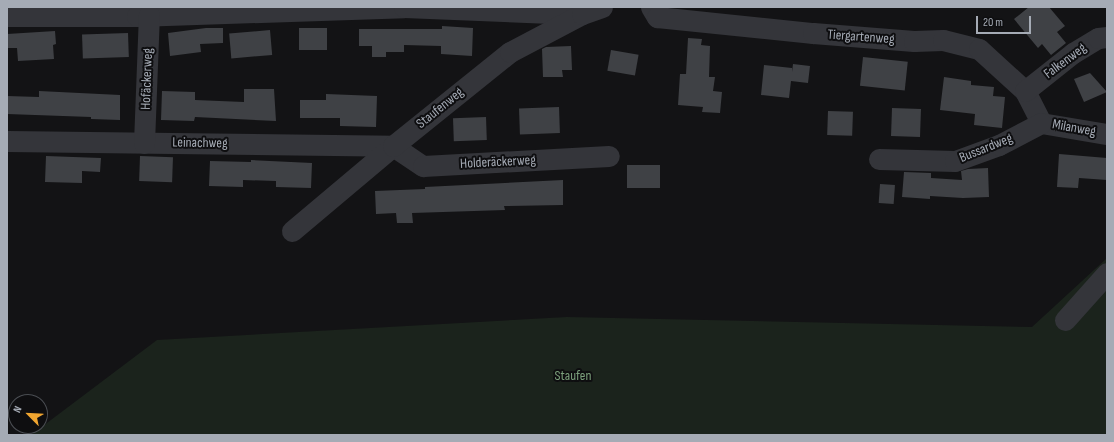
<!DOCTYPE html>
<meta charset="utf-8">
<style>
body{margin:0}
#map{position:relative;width:1114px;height:442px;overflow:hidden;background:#131315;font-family:"Sofia Sans Condensed",sans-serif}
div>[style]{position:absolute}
.green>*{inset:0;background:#1b231c}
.building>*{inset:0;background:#3f4145;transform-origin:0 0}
.street>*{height:21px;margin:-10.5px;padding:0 10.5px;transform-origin:10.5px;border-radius:10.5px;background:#34353a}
span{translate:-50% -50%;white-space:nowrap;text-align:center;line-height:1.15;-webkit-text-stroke:4px #0e0e10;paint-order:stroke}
.street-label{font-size:14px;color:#a5abb5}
.park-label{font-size:14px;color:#7ca07c}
.frame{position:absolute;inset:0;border:8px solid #a5abb5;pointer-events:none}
.north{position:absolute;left:8px;top:394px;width:40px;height:40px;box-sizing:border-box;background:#0e0e10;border:1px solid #4a4d52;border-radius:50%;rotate:294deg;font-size:11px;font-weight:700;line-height:16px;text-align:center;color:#a5abb5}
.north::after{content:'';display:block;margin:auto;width:14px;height:18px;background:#f0a530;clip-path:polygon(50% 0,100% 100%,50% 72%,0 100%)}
.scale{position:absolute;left:976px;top:16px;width:55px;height:18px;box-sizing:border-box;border:2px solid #a5abb5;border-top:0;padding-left:5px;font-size:12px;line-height:14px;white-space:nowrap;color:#a5abb5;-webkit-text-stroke:3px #0e0e10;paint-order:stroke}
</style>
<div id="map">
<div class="green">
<i style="clip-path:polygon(1107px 258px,1107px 435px,31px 435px,157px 340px,567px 317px,1032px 327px)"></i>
</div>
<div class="building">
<i style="clip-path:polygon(1029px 7px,1049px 7px,1065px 26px,1057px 32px,1066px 43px,1051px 55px,1042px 44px,1038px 48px,1014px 19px)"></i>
<i style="clip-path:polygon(442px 26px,473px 28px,472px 56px,441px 54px,441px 46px,404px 45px,404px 52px,386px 52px,386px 57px,372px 57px,372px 46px,359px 46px,359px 29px,442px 29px)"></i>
<i style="clip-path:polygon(206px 28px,223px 28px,223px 43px,200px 44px,201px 52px,170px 56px,168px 33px)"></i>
<i style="left:327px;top:28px;width:22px;height:28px;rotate:90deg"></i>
<i style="left:270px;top:30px;width:25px;height:41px;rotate:85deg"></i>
<i style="clip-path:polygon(55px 31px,56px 44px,53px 45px,54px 59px,18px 61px,17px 48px,7px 48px,7px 34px)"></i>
<i style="left:128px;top:33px;width:24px;height:46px;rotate:88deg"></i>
<i style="clip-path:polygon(688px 38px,702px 39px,701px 45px,710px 46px,709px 77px,715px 77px,713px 91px,722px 92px,720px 113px,702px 112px,703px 107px,678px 105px,680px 74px,686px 74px)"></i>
<i style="clip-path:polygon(571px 46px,572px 70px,562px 70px,563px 77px,543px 77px,542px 49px,546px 47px)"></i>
<i style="left:611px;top:50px;width:28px;height:21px;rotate:10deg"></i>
<i style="left:863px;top:57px;width:45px;height:29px;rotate:6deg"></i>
<i style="clip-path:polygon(793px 64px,810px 66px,808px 83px,791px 81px,789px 98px,761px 95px,764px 65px,792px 68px,792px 72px)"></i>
<i style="clip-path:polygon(1090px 73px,1107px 92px,1084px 102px,1074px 79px)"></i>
<i style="clip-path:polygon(944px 77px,971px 81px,971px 85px,994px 87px,993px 96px,1005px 97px,1002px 128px,974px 125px,975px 114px,940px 110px)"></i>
<i style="clip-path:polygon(244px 89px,274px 89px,276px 121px,195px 117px,194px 121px,161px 120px,162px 91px,195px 92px,195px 100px,244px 102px)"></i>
<i style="clip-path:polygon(39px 91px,120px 95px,120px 120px,91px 119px,91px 117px,7px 114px,7px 96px,39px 97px)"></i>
<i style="clip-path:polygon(326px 94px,377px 96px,376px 127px,340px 126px,340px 118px,300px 118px,300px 100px,326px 100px)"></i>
<i style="left:559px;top:107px;width:26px;height:40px;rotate:88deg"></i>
<i style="left:892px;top:108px;width:29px;height:28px;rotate:2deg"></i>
<i style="left:828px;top:111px;width:25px;height:24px;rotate:2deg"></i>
<i style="left:486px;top:117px;width:23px;height:33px;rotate:88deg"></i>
<i style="clip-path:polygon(1059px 154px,1107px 158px,1107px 180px,1079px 178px,1078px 188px,1057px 187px)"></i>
<i style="clip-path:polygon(46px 156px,101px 158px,100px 172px,82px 171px,82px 183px,45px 182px)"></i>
<i style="left:140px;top:156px;width:33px;height:25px;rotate:2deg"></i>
<i style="clip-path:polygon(251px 160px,312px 163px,311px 188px,276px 187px,276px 181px,243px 180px,243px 187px,209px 186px,210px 161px,251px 162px)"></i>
<i style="left:627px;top:165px;width:33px;height:23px"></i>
<i style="clip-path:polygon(988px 168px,989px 197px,963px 198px,930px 196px,930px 199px,902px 197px,904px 172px,931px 173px,931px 178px,962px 180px,961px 171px,968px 169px)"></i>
<i style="clip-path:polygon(563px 180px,563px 205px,504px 206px,505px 210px,412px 213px,413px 223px,397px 223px,396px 213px,376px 214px,375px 191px,425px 189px,425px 187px)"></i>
<i style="left:880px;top:184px;width:15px;height:19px;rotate:4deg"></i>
</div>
<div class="street">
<i style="left:651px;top:7px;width:12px;rotate:59deg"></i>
<i style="left:657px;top:17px;width:157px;rotate:5.9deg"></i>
<i style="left:813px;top:33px;width:101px;rotate:4.5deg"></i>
<i style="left:914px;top:41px;width:29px;rotate:-2deg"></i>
<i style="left:943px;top:40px;width:37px;rotate:14deg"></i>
<i style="left:979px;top:49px;width:62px;rotate:42.4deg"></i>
<i style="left:1025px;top:91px;width:36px;rotate:63deg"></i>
<i style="left:7px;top:16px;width:130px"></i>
<i style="left:137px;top:16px;width:267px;rotate:-1.9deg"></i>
<i style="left:404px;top:7px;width:178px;rotate:2.3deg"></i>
<i style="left:1025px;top:91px;width:61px;rotate:-38.4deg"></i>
<i style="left:1073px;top:53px;width:29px;rotate:-31deg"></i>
<i style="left:1098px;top:38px;width:9px;rotate:-6deg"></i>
<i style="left:1041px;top:123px;width:67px;rotate:9.5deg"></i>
<i style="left:7px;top:141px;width:386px;rotate:0.7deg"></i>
<i style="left:393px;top:146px;width:36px;rotate:34deg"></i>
<i style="left:423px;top:166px;width:186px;rotate:-3.1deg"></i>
<i style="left:144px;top:143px;width:128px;rotate:-87.8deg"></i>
<i style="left:879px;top:159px;width:76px;rotate:1.5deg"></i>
<i style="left:955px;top:161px;width:47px;rotate:-20deg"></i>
<i style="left:999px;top:145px;width:47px;rotate:-27.6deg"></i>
<i style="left:292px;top:231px;width:132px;rotate:-40.1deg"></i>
<i style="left:393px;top:146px;width:150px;rotate:-38.8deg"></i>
<i style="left:510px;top:52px;width:81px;rotate:-27.8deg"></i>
<i style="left:582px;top:14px;width:21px;rotate:-19deg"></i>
<i style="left:1065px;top:320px;width:63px;rotate:-48.2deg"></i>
</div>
<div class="street-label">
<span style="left:861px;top:37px;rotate:4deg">Tiergartenweg</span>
<span style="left:1065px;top:61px;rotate:-37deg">Falkenweg</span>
<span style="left:147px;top:79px;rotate:-88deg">Hofäckerweg</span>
<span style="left:440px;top:108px;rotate:-39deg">Staufenweg</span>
<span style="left:1074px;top:128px;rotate:10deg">Milanweg</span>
<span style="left:200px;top:143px;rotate:1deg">Leinachweg</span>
<span style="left:986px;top:148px;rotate:-22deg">Bussardweg</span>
<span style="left:498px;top:162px;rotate:-3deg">Holderäckerweg</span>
</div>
<div class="park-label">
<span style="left:573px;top:376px">Staufen</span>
</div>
<div class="frame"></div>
<div class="north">N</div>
<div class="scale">20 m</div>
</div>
